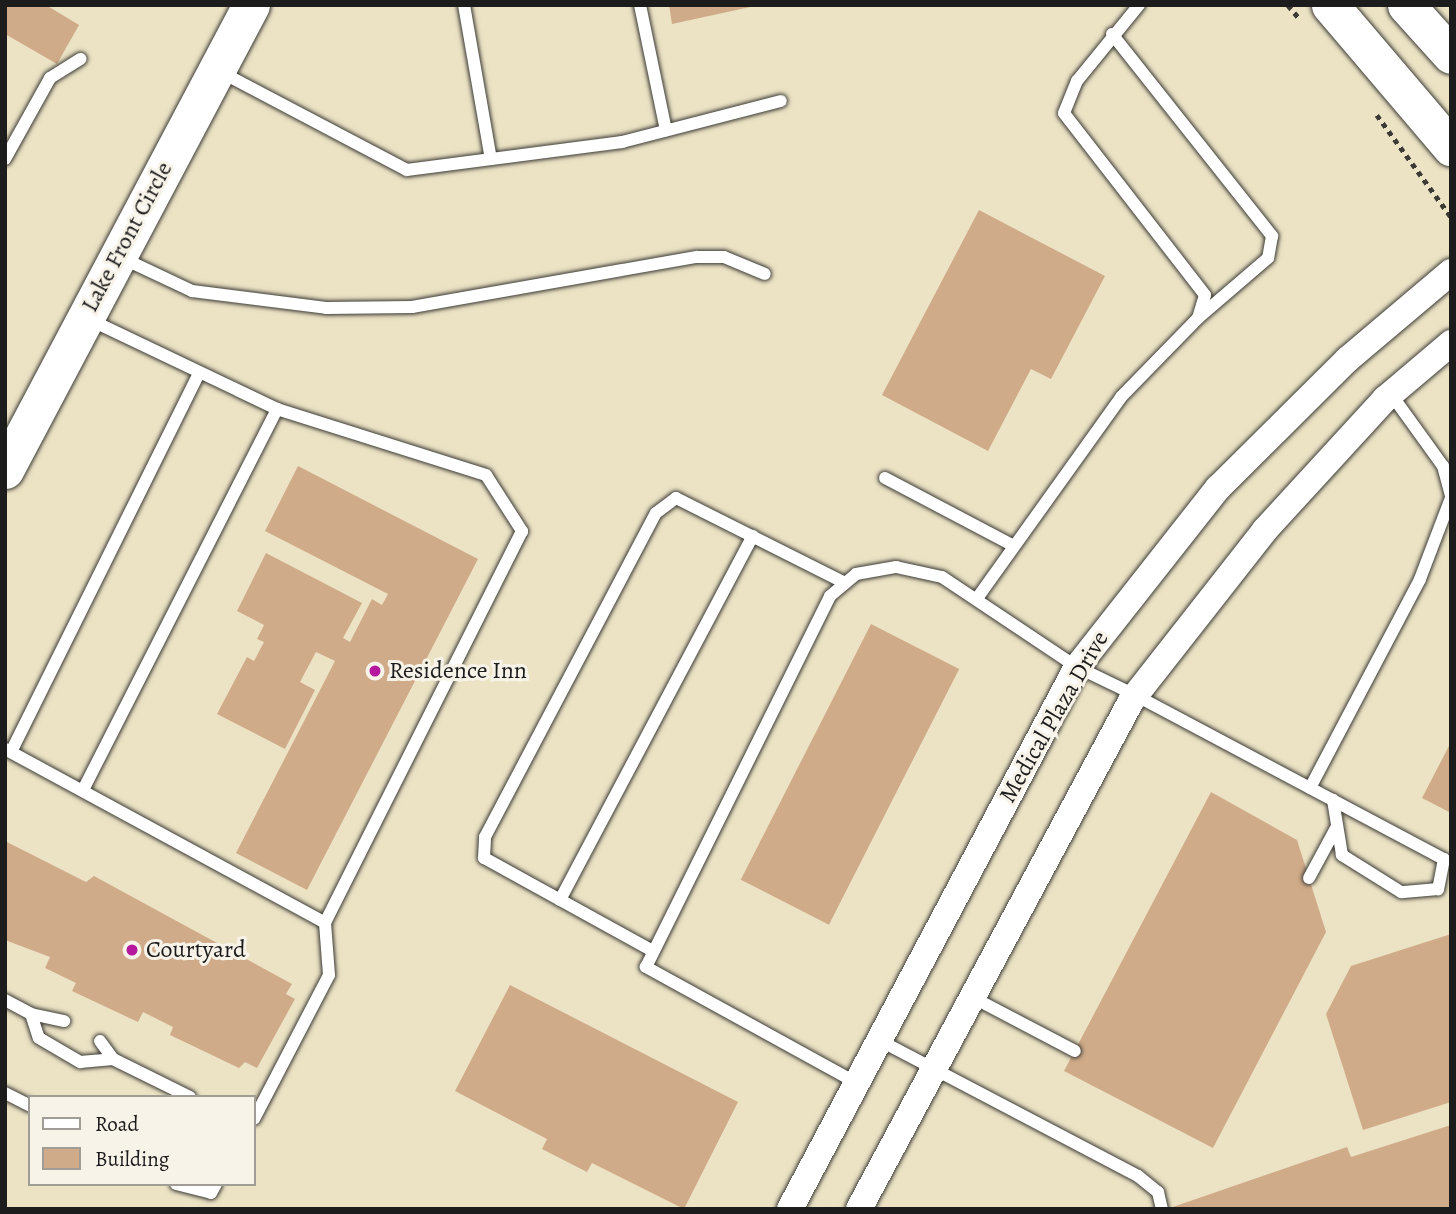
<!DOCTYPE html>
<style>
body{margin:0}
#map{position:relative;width:1456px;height:1214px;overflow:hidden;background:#ece3c5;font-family:Alegreya,serif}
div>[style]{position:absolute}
.building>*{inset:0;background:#d0ab89;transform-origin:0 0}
.path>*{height:4.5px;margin-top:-2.25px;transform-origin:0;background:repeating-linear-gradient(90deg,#3b3a35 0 5px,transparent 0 10px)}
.roads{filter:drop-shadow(0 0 2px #3b3a35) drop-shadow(0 0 2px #3b3a35)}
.lane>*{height:12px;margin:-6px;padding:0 6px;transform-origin:6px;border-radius:6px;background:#fff}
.street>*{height:26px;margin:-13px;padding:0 13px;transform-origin:13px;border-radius:13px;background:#fff}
.secondary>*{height:37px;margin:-18.5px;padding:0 18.5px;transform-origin:18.5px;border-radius:18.5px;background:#fff}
.dots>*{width:19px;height:19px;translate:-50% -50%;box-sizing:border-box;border:4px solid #f7f3e8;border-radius:50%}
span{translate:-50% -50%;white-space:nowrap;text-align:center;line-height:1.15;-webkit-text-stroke:6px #f7f3e8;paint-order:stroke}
.street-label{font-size:24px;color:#1c1c1c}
.poi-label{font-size:24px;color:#1c1c1c}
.left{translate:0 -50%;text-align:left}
.frame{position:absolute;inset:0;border:7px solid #1c1c1c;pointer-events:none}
.legend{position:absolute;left:28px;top:1095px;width:228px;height:91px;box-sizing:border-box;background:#f7f3e8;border:2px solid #9f9d96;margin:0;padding:9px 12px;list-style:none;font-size:21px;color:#1c1c1c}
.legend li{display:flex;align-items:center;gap:14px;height:35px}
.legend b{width:35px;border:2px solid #9f9d96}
</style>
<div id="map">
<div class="building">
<i style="clip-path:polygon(5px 5px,46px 5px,79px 25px,57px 64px,5px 34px)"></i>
<i style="clip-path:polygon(669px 5px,755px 5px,755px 6px,672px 24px)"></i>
<i style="clip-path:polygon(979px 210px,1105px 276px,1051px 379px,1031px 369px,988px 451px,882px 395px)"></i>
<i style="clip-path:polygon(298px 466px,478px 559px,307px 890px,236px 853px,335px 661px,316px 652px,300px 682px,315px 690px,285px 749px,217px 714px,247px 657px,254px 661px,264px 642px,257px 639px,264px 625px,237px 611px,266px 553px,362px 603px,343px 638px,350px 642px,372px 599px,382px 605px,388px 594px,265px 531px)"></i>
<i style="left:871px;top:624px;width:99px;height:287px;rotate:27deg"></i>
<i style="clip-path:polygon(1451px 742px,1451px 813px,1422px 798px)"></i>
<i style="clip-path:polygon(1211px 792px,1297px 840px,1326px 932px,1213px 1148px,1064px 1071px)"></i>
<i style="clip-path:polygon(5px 841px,86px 882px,94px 876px,292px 984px,286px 994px,295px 999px,257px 1068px,245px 1062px,239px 1068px,170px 1035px,173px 1027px,143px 1012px,138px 1022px,72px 991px,76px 983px,45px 968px,50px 957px,5px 940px)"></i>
<i style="clip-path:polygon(1451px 934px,1451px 1102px,1363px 1130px,1326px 1014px,1351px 966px)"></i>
<i style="clip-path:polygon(510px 985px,738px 1102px,684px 1209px,592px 1163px,587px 1172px,542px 1149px,547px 1139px,455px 1091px)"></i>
<i style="clip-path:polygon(1451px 1125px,1451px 1209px,1167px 1209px,1347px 1147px,1351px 1157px)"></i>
</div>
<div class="path">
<i style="left:1288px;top:5px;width:17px;rotate:50deg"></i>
<i style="left:1377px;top:115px;width:126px;rotate:54deg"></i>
</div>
<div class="roads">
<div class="lane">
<i style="left:464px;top:5px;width:156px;rotate:80.1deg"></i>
<i style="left:640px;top:5px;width:128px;rotate:78.3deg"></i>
<i style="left:1112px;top:34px;width:258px;rotate:51.6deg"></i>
<i style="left:1272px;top:236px;width:22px;rotate:100deg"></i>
<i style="left:1268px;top:258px;width:92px;rotate:139.4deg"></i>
<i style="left:219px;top:71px;width:212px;rotate:27.8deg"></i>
<i style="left:407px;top:170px;width:217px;rotate:-7.4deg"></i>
<i style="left:622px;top:142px;width:164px;rotate:-14.5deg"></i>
<i style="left:5px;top:159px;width:93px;rotate:-60.9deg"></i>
<i style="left:50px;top:78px;width:36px;rotate:-32deg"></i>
<i style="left:120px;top:257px;width:80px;rotate:25.3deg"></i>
<i style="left:192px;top:291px;width:135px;rotate:7.2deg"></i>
<i style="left:326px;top:308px;width:86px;rotate:-0.7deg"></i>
<i style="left:412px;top:307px;width:289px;rotate:-10deg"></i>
<i style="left:697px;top:257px;width:27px"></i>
<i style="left:724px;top:257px;width:44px;rotate:22.5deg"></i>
<i style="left:1391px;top:394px;width:89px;rotate:54.2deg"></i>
<i style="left:1443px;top:466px;width:31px;rotate:75deg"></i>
<i style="left:277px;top:409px;width:219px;rotate:17.5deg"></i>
<i style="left:486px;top:475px;width:67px;rotate:57.3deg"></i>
<i style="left:522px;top:531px;width:439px;rotate:116.7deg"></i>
<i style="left:885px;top:478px;width:141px;rotate:27.8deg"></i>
<i style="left:978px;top:597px;width:246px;rotate:-54.4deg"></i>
<i style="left:1121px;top:397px;width:110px;rotate:-45.7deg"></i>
<i style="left:1198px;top:318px;width:24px;rotate:-73deg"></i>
<i style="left:1205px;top:295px;width:230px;rotate:-127.8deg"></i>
<i style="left:1064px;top:113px;width:35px;rotate:-68deg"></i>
<i style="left:1077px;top:81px;width:98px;rotate:-50.8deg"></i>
<i style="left:5px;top:749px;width:364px;rotate:28.5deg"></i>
<i style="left:325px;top:923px;width:52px;rotate:85.6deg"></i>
<i style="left:329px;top:975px;width:162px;rotate:117.5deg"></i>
<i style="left:11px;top:752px;width:423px;rotate:-63.6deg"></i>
<i style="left:1310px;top:788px;width:236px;rotate:-62.2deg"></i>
<i style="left:1420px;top:579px;width:87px;rotate:-69.1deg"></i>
<i style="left:83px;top:790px;width:428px;rotate:-63deg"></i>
<i style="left:277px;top:409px;width:209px;rotate:-154.5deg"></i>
<i style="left:1309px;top:878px;width:57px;rotate:-61.6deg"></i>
<i style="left:560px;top:900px;width:412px;rotate:-62.1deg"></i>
<i style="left:651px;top:950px;width:191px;rotate:-151.1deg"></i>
<i style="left:484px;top:858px;width:21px;rotate:-87deg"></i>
<i style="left:485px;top:837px;width:366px;rotate:-62.2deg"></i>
<i style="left:656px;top:513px;width:25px;rotate:-37deg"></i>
<i style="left:676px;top:498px;width:189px;rotate:26.7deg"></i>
<i style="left:972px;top:997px;width:116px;rotate:27.7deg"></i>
<i style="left:5px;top:1000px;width:30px;rotate:28deg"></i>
<i style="left:31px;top:1014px;width:25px;rotate:72deg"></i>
<i style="left:39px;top:1038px;width:48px;rotate:30.3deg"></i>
<i style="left:80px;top:1062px;width:33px;rotate:-5deg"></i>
<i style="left:113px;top:1059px;width:86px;rotate:26.3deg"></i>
<i style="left:31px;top:1014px;width:34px;rotate:12deg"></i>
<i style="left:877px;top:1039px;width:295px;rotate:27.7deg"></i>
<i style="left:1138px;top:1176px;width:26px;rotate:39deg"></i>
<i style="left:1158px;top:1192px;width:17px;rotate:77deg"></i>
<i style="left:100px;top:1041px;width:22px;rotate:54deg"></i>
<i style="left:855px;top:1082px;width:239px;rotate:-151.2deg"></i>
<i style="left:646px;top:967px;width:414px;rotate:-63.6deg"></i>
<i style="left:830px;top:596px;width:34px;rotate:-40deg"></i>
<i style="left:856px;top:574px;width:41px;rotate:-9.9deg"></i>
<i style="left:896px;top:567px;width:47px;rotate:12.3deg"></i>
<i style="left:942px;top:577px;width:162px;rotate:33.7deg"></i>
<i style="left:1077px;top:667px;width:64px;rotate:25.8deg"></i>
<i style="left:1135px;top:695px;width:350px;rotate:28deg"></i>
<i style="left:1444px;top:859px;width:31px;rotate:101deg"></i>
<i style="left:1438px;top:889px;width:37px;rotate:175deg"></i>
<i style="left:1401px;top:892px;width:70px;rotate:-147.9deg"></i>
<i style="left:1342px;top:855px;width:56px;rotate:-99.3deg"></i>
<i style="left:5px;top:1093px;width:28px;rotate:27deg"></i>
<i style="left:176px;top:1184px;width:36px;rotate:14deg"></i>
<i style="left:211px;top:1193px;width:10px;rotate:-61deg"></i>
</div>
<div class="street">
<i style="left:790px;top:1209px;width:613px;rotate:-62.1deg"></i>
<i style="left:1077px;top:667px;width:228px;rotate:-51.8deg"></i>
<i style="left:1218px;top:488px;width:183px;rotate:-44.8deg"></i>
<i style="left:1348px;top:359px;width:135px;rotate:-40.2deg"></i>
<i style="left:859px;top:1209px;width:576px;rotate:-61.83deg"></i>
<i style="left:1131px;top:701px;width:217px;rotate:-51.9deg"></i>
<i style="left:1265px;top:530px;width:178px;rotate:-47.5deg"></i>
<i style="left:1385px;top:399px;width:87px;rotate:-40.3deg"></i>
</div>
<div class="secondary">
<i style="left:1330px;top:5px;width:187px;rotate:49.6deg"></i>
<i style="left:1406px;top:5px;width:67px;rotate:48deg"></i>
<i style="left:5px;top:470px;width:526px;rotate:-62.12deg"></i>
</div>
</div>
<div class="dots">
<i style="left:375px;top:671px;background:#b5179e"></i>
<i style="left:132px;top:950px;background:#b5179e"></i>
</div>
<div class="street-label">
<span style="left:127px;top:237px;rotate:-62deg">Lake Front Circle</span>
<span style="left:1054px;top:717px;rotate:-60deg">Medical Plaza Drive</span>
</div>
<div class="poi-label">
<span class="left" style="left:389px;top:671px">Residence Inn</span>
<span class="left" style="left:146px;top:950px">Courtyard</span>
</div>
<div class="frame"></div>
<ul class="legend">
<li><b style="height:9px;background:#fff"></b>Road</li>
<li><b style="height:19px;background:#d0ab89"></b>Building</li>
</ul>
</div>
